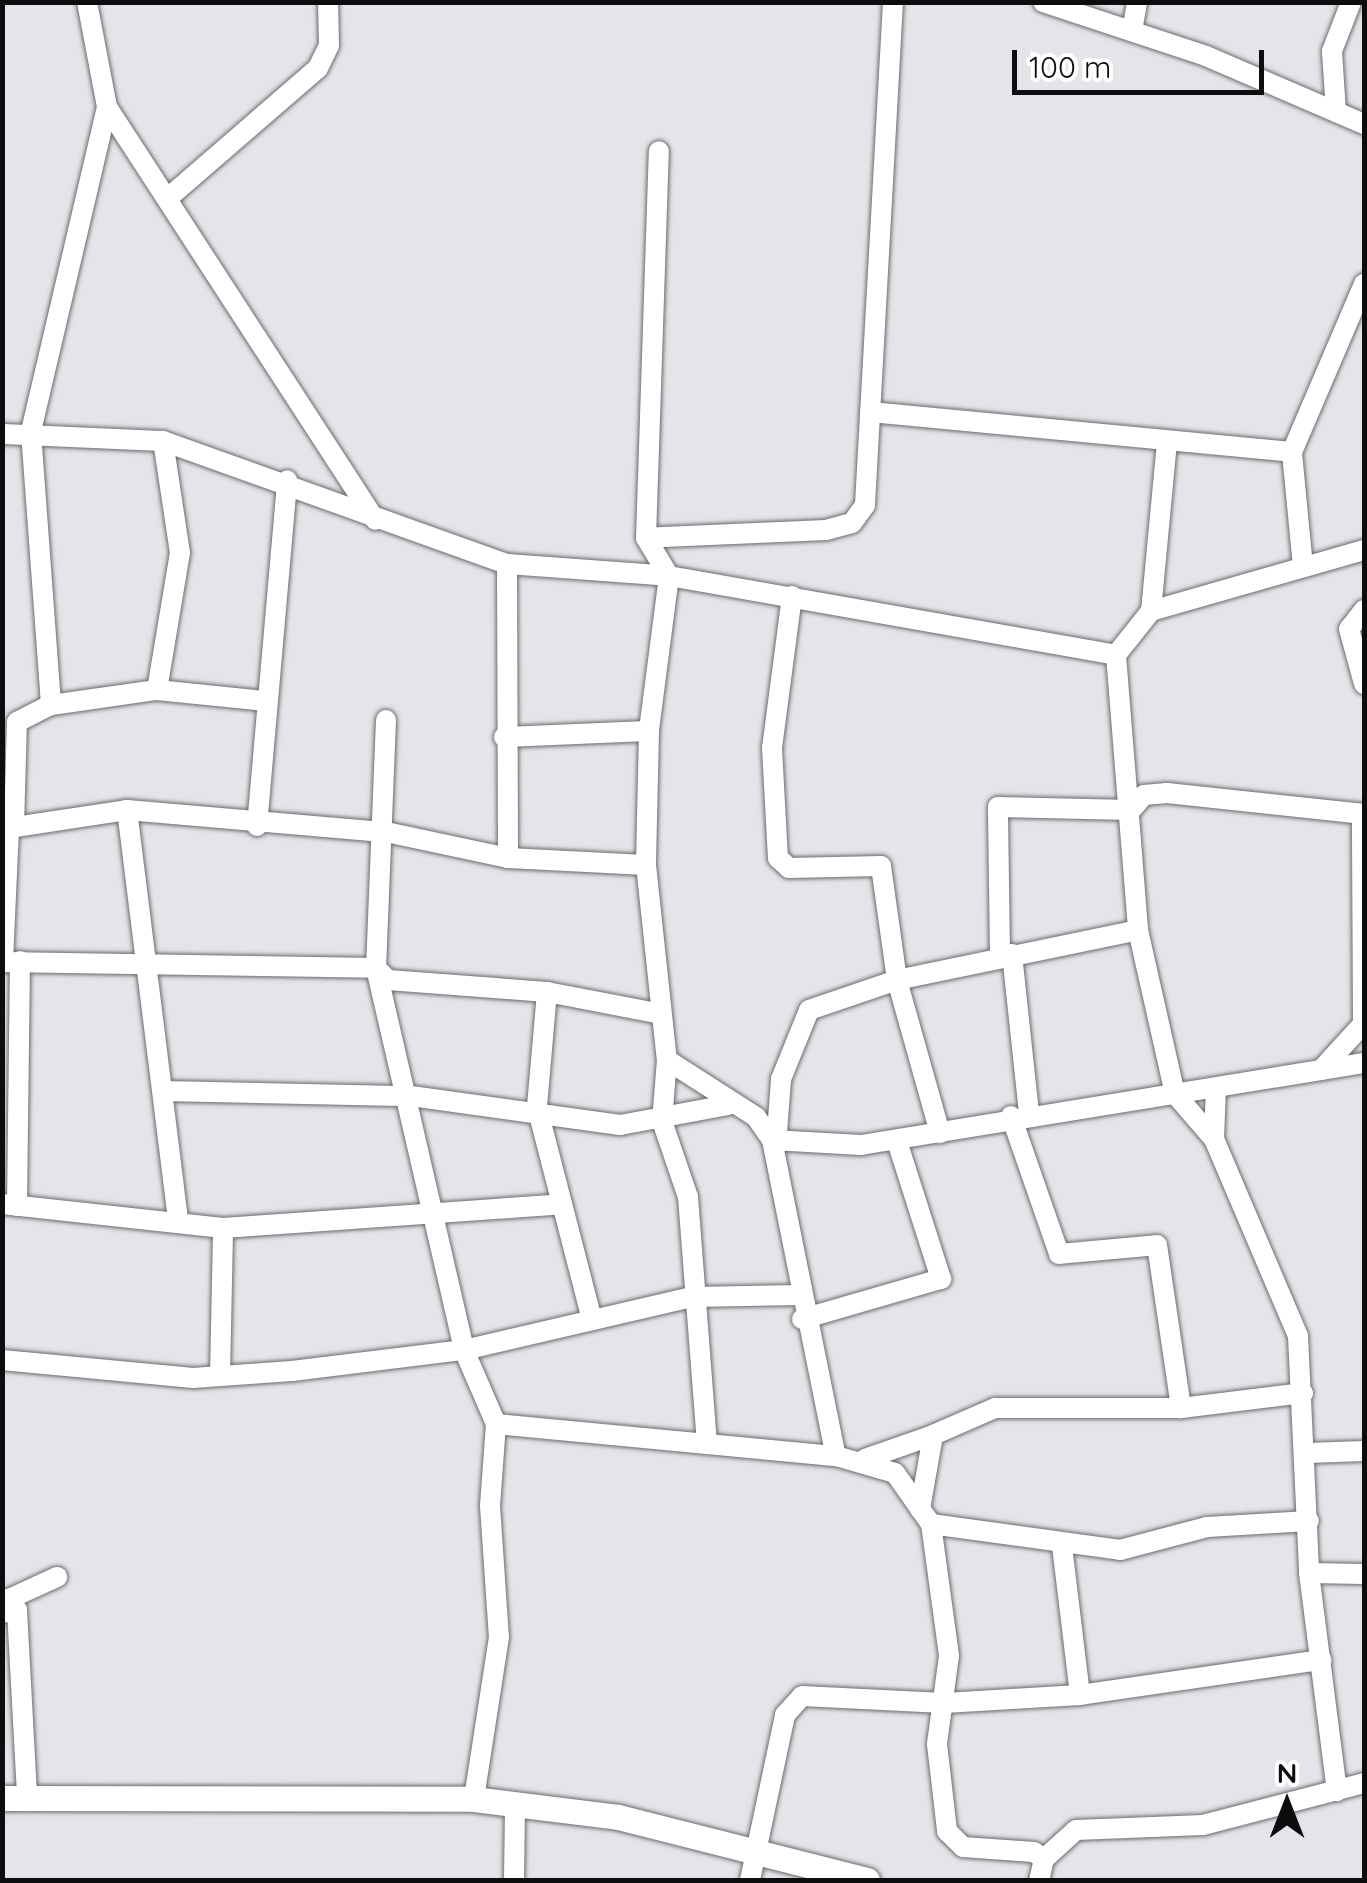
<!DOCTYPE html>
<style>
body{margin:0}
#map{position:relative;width:1367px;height:1883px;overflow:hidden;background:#e5e5e9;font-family:Quicksand,sans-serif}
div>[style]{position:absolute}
.roads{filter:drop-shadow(0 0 2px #6b6b6f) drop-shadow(0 0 2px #6b6b6f)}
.minor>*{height:20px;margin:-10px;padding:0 10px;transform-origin:10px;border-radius:10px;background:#fff}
.tertiary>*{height:25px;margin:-12.5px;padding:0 12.5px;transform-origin:12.5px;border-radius:12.5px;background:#fff}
span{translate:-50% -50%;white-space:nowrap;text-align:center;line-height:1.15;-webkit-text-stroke:8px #fff;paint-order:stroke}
.frame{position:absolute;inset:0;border:5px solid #0d0d0f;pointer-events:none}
.north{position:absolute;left:1237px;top:1753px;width:100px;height:100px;-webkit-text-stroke:8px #fff;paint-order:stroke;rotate:0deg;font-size:28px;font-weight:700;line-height:40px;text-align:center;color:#0d0d0f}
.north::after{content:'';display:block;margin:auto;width:35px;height:45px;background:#0d0d0f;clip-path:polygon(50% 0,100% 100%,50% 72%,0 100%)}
.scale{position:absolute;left:1012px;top:50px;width:252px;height:45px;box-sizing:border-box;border:5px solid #0d0d0f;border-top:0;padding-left:12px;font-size:30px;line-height:35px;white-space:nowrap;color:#0d0d0f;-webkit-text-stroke:8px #fff;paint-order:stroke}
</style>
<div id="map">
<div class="roads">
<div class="minor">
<i style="left:87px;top:2px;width:107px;rotate:79.2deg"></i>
<i style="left:107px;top:107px;width:334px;rotate:103.2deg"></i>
<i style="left:31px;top:432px;width:274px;rotate:85.8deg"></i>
<i style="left:51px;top:705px;width:107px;rotate:-8.1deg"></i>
<i style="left:157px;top:690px;width:110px;rotate:5.8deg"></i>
<i style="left:893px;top:2px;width:504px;rotate:93.19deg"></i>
<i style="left:865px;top:505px;width:22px;rotate:126deg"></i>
<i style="left:852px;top:523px;width:27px;rotate:165deg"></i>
<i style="left:826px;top:530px;width:180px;rotate:177.5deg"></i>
<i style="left:646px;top:538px;width:44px;rotate:58.8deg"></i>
<i style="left:669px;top:576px;width:156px;rotate:97.4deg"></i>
<i style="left:649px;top:731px;width:134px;rotate:91.3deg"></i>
<i style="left:646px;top:865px;width:196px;rotate:83.9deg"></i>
<i style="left:667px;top:1060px;width:106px;rotate:32.6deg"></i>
<i style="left:756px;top:1117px;width:28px;rotate:55deg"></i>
<i style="left:772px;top:1140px;width:322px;rotate:78.6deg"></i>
<i style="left:836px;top:1456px;width:61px;rotate:16.1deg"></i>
<i style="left:895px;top:1473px;width:62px;rotate:54.8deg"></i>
<i style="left:931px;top:1524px;width:133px;rotate:82.2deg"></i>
<i style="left:949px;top:1656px;width:89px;rotate:97.8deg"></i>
<i style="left:937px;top:1744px;width:88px;rotate:83.4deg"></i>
<i style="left:947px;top:1831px;width:23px;rotate:45deg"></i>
<i style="left:963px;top:1847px;width:71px;rotate:4deg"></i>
<i style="left:1034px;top:1852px;width:12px;rotate:35deg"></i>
<i style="left:1044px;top:1859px;width:22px;rotate:103deg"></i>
<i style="left:1043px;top:2px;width:172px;rotate:18.3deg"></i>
<i style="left:1206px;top:56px;width:172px;rotate:23.3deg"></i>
<i style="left:1132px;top:31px;width:29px;rotate:-80deg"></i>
<i style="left:107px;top:107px;width:492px;rotate:57deg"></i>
<i style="left:1336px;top:112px;width:61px;rotate:-93.8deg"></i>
<i style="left:1332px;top:51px;width:53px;rotate:-68.8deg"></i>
<i style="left:168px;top:198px;width:198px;rotate:-40.9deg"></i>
<i style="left:318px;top:68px;width:25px;rotate:-64deg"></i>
<i style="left:329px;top:45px;width:43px;rotate:-91.3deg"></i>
<i style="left:870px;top:412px;width:424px;rotate:5.4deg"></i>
<i style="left:2px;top:434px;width:161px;rotate:2.5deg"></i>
<i style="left:163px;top:441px;width:365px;rotate:19.7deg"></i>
<i style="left:507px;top:564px;width:162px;rotate:4.2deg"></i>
<i style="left:669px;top:576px;width:454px;rotate:10deg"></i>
<i style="left:1167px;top:442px;width:170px;rotate:95.4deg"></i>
<i style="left:1151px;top:611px;width:56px;rotate:128.5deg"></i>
<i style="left:1116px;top:655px;width:276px;rotate:85.4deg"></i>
<i style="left:1138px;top:930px;width:168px;rotate:77.3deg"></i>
<i style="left:1175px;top:1094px;width:60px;rotate:49.1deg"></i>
<i style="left:1214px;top:1139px;width:214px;rotate:66.9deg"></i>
<i style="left:1298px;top:1336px;width:237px;rotate:87.3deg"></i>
<i style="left:1309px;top:1573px;width:220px;rotate:82.7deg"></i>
<i style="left:646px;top:538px;width:387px;rotate:-88.1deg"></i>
<i style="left:507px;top:564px;width:294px;rotate:89.8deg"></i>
<i style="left:1303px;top:567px;width:116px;rotate:-95.5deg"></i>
<i style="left:1292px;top:452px;width:183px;rotate:-66.8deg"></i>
<i style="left:792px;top:596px;width:153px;rotate:97.5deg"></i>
<i style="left:772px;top:748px;width:110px;rotate:86.9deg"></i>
<i style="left:778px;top:858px;width:15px;rotate:42deg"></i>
<i style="left:789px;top:868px;width:92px;rotate:-1.2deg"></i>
<i style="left:881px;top:866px;width:115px;rotate:82deg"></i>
<i style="left:897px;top:980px;width:159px;rotate:74.3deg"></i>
<i style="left:1364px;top:610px;width:24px;rotate:128deg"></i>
<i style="left:1349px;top:629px;width:57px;rotate:74.7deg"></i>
<i style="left:1151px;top:611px;width:222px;rotate:-16deg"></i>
<i style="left:157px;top:690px;width:139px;rotate:-80.5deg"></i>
<i style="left:180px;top:553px;width:113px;rotate:-98.6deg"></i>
<i style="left:386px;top:720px;width:248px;rotate:92.3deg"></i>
<i style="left:376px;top:968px;width:392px;rotate:77deg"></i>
<i style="left:464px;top:1350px;width:81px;rotate:66.6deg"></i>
<i style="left:496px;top:1424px;width:82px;rotate:94.2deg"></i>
<i style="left:490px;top:1506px;width:131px;rotate:86.1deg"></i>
<i style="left:499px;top:1637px;width:164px;rotate:98.8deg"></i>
<i style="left:504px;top:737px;width:145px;rotate:-2.4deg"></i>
<i style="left:127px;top:810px;width:414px;rotate:82.9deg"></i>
<i style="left:257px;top:826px;width:347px;rotate:-85deg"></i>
<i style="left:14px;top:827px;width:105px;rotate:-88.4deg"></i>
<i style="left:17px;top:722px;width:38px;rotate:-27deg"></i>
<i style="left:2px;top:829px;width:126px;rotate:-8.6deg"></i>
<i style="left:127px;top:810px;width:260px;rotate:4.9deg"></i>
<i style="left:386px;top:832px;width:125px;rotate:12deg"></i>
<i style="left:508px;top:858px;width:138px;rotate:2.9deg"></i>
<i style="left:1012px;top:954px;width:159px;rotate:83.9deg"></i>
<i style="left:1000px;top:956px;width:149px;rotate:-90.8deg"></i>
<i style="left:998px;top:807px;width:133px;rotate:1.3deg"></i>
<i style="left:1131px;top:810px;width:20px;rotate:-49deg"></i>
<i style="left:1144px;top:795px;width:23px;rotate:-5deg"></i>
<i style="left:1167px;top:793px;width:198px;rotate:6.1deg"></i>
<i style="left:3px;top:961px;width:132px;rotate:-87.4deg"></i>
<i style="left:2px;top:962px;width:374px;rotate:0.9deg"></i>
<i style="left:376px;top:968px;width:17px;rotate:45deg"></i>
<i style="left:388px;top:980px;width:159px;rotate:4.3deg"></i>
<i style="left:547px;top:992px;width:116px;rotate:10.9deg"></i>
<i style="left:547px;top:992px;width:115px;rotate:95deg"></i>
<i style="left:537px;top:1107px;width:220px;rotate:75.5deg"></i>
<i style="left:667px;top:1060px;width:61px;rotate:94.7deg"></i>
<i style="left:662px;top:1121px;width:80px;rotate:71.1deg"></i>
<i style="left:688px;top:1197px;width:248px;rotate:85.6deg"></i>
<i style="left:1321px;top:1070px;width:62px;rotate:-47.6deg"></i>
<i style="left:1363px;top:1024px;width:210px;rotate:-90.3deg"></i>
<i style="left:163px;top:1091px;width:248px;rotate:1.2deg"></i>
<i style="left:411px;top:1096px;width:211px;rotate:7.9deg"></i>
<i style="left:620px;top:1125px;width:110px;rotate:-10.5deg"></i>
<i style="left:1011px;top:1116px;width:146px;rotate:70.8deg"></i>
<i style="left:1059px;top:1254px;width:98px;rotate:-5.2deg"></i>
<i style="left:1157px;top:1245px;width:165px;rotate:81.6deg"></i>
<i style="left:1214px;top:1139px;width:51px;rotate:-87.8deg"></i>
<i style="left:772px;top:1140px;width:89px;rotate:3.2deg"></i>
<i style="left:861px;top:1145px;width:510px;rotate:-9.26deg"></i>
<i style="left:776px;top:1146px;width:67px;rotate:-85.7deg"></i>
<i style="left:781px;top:1079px;width:74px;rotate:-67.9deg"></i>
<i style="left:809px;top:1010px;width:93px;rotate:-18.8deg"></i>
<i style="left:897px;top:980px;width:246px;rotate:-11.7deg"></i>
<i style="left:2px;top:1204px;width:222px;rotate:6.2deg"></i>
<i style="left:223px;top:1228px;width:340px;rotate:-4deg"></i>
<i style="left:17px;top:1206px;width:245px;rotate:-89.3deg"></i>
<i style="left:802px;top:1319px;width:145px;rotate:-16.1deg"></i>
<i style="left:941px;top:1279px;width:145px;rotate:-107.7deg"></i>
<i style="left:2px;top:1360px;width:192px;rotate:5.4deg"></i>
<i style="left:193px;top:1378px;width:99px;rotate:-4deg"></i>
<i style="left:292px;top:1371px;width:173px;rotate:-7deg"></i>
<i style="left:464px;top:1350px;width:234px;rotate:-13.1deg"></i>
<i style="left:692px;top:1297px;width:107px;rotate:-1.1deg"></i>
<i style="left:220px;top:1376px;width:148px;rotate:-88.8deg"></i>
<i style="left:496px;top:1424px;width:342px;rotate:5.4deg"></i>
<i style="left:1307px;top:1453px;width:57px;rotate:-2deg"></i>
<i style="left:865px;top:1459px;width:72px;rotate:-19.4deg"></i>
<i style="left:920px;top:1509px;width:75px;rotate:-80deg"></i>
<i style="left:933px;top:1435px;width:68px;rotate:-23.5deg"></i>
<i style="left:995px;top:1408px;width:186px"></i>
<i style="left:1181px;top:1408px;width:123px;rotate:-7deg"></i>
<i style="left:931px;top:1524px;width:191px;rotate:7.8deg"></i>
<i style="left:1120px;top:1550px;width:90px;rotate:-14.8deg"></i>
<i style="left:1207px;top:1527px;width:102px;rotate:-3.4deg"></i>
<i style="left:1062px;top:1546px;width:150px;rotate:83.1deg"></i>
<i style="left:1309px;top:1573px;width:55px;rotate:1deg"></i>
<i style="left:17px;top:1610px;width:187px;rotate:86.9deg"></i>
<i style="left:2px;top:1613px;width:15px;rotate:-11deg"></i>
<i style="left:17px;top:1610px;width:14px;rotate:-126deg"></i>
<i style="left:9px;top:1599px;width:53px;rotate:-24.6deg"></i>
<i style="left:1044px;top:1859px;width:43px;rotate:-42.2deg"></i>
<i style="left:1076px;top:1830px;width:127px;rotate:-2.3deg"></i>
<i style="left:1203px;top:1825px;width:166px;rotate:-14.6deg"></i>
<i style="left:514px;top:1880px;width:70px;rotate:-89.2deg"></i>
<i style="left:750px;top:1880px;width:169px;rotate:-78deg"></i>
<i style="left:785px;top:1715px;width:25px;rotate:-48deg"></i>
<i style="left:802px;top:1696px;width:142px;rotate:2.8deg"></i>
<i style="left:944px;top:1703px;width:136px;rotate:-3.4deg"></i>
<i style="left:1080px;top:1695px;width:244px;rotate:-8.3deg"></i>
</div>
<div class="tertiary">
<i style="left:2px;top:1798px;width:472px;rotate:0.1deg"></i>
<i style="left:474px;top:1799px;width:145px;rotate:7.1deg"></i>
<i style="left:618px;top:1817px;width:257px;rotate:14.2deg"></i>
</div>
</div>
<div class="frame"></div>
<div class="north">N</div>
<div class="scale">100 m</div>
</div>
